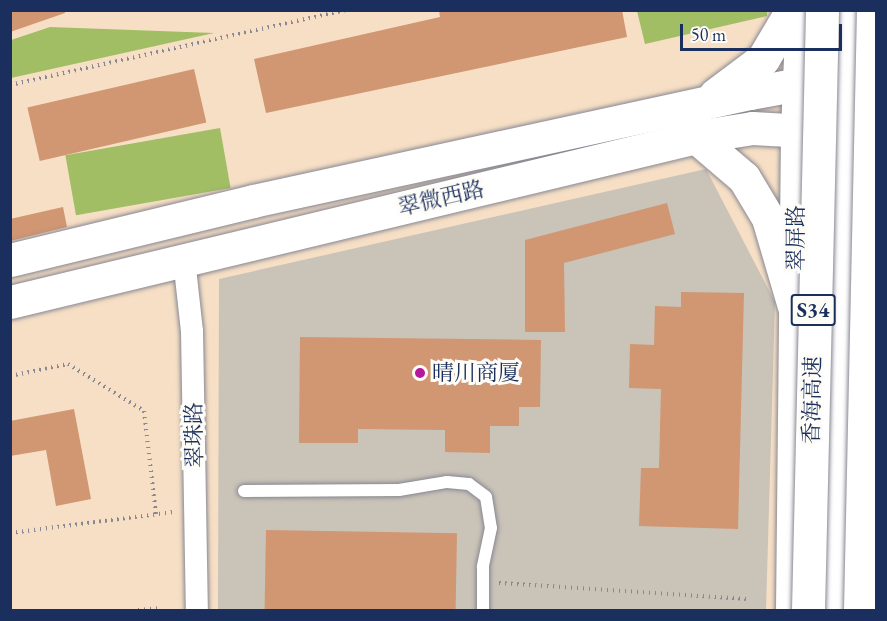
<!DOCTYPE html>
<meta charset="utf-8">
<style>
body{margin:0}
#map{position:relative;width:887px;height:621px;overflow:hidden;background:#f6dfc5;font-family:"EB Garamond","Noto Serif SC",serif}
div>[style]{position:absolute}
.industrial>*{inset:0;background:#c9c3b8}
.green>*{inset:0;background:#a1be65;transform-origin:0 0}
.building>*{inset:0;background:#d19672;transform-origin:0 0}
.path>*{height:4px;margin-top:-2px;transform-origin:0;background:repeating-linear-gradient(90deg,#888792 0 1.5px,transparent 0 6px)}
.roads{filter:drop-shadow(0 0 2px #888792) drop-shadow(0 0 2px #888792)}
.service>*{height:12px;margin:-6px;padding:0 6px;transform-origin:6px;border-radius:6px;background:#fff}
.minor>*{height:22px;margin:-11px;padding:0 11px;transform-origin:11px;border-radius:11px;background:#fff}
.secondary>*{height:33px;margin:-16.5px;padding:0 16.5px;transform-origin:16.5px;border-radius:16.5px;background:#fff}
.primary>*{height:33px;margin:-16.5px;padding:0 16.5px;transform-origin:16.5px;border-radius:16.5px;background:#fff}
.bridges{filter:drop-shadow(0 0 2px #888792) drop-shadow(0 0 2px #888792)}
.motorway-bridge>*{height:33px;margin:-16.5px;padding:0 16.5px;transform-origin:16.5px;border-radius:16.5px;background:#fff}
.dots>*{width:16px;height:16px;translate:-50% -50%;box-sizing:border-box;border:3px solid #fdfcf7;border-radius:50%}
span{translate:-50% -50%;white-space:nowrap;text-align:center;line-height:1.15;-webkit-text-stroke:6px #fdfcf7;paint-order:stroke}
.shield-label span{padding:2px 4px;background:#fdfcf7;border:2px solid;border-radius:4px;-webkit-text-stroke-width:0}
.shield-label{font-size:21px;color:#1b2f5e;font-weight:700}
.street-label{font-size:22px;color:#1b2f5e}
.poi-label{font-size:22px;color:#1b2f5e}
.left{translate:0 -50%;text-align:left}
.frame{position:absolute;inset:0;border:12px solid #1b2f5e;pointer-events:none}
.scale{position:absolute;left:680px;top:24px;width:162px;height:27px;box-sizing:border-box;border:3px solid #1b2f5e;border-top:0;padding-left:8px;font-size:18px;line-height:21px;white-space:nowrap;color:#1b2f5e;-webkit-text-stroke:4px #fdfcf7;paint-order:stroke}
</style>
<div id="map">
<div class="industrial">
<i style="clip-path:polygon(706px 169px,775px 302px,766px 610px,218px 610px,219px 279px)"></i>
</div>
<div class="green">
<i style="clip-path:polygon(767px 10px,767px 16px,645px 44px,637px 11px)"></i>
<i style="clip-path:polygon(50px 27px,214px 33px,11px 78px,11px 40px)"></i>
<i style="left:220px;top:128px;width:61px;height:157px;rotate:80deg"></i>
</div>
<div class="building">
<i style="clip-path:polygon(10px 10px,64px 10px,65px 13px,10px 32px)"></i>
<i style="clip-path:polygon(439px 10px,622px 10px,627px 37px,266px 113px,254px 59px,440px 17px)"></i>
<i style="left:194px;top:69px;width:55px;height:171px;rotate:77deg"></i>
<i style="clip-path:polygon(667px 203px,675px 234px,564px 263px,565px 332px,525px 332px,525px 240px)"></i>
<i style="clip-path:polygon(63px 207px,67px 227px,10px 241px,10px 219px)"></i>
<i style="clip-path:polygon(681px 292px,744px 293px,738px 529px,639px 526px,641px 468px,659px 468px,661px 389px,629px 388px,630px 344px,654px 345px,655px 306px,681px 307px)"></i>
<i style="clip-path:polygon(300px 337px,541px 340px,540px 407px,519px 407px,519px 426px,490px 426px,490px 453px,445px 452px,445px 430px,358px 429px,358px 443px,299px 443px)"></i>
<i style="clip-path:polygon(74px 409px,91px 499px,56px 506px,46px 450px,10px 456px,10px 421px)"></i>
<i style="left:266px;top:530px;width:191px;height:80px;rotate:1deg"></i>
</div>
<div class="path">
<i style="left:10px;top:85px;width:344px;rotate:-12.6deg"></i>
<i style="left:10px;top:376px;width:59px;rotate:-11.7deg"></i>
<i style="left:68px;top:364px;width:89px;rotate:31.7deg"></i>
<i style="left:144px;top:411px;width:105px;rotate:83.4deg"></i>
<i style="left:10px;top:533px;width:165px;rotate:-7.3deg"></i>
<i style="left:499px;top:583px;width:249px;rotate:3.7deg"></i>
<i style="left:138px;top:610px;width:23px;rotate:-5deg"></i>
</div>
<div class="roads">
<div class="service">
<i style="left:244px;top:491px;width:155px;rotate:-0.4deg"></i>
<i style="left:399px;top:490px;width:49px;rotate:-9.5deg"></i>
<i style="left:447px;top:482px;width:22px;rotate:5deg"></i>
<i style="left:469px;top:484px;width:21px;rotate:37deg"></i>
<i style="left:486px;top:497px;width:31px;rotate:81deg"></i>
<i style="left:491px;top:528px;width:40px;rotate:102deg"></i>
<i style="left:483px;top:567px;width:43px;rotate:90deg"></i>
</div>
<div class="minor">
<i style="left:184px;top:259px;width:72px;rotate:83.7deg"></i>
<i style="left:192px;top:331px;width:279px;rotate:89deg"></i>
</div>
<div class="secondary">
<i style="left:792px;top:610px;width:478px;rotate:-89.4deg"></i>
<i style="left:797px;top:132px;width:122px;rotate:-87.7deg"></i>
<i style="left:834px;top:610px;width:600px;rotate:-88.95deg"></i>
</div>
<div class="primary">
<i style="left:715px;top:95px;width:60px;rotate:-36.9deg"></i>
<i style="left:763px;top:59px;width:57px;rotate:-59.4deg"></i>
<i style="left:696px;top:137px;width:63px;rotate:40.5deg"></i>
<i style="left:744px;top:178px;width:47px;rotate:59deg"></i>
<i style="left:768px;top:218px;width:99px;rotate:73.6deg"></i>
<i style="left:10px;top:260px;width:250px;rotate:-13.6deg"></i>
<i style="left:253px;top:201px;width:509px;rotate:-12.26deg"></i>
<i style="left:750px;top:93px;width:50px;rotate:-10.4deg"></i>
<i style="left:799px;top:84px;width:45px;rotate:1.3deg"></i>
<i style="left:10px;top:302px;width:706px;rotate:-13.52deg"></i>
<i style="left:696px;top:137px;width:57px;rotate:-9.1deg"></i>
<i style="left:752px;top:128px;width:90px;rotate:3.2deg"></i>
</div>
</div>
<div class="bridges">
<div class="motorway-bridge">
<i style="left:808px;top:610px;width:600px;rotate:-88.66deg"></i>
<i style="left:860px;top:610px;width:600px;rotate:-88.76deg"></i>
</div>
</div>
<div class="dots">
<i style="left:420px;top:373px;background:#b5179e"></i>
</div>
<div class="shield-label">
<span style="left:813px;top:310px">S34</span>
</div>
<div class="street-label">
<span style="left:441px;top:198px;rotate:-13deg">翠微西路</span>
<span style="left:796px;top:238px;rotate:-90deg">翠屏路</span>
<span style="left:812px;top:400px;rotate:-89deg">香海高速</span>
<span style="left:194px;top:435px;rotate:-91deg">翠珠路</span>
</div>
<div class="poi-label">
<span class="left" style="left:432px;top:373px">晴川商厦</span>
</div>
<div class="frame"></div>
<div class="scale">50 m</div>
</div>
